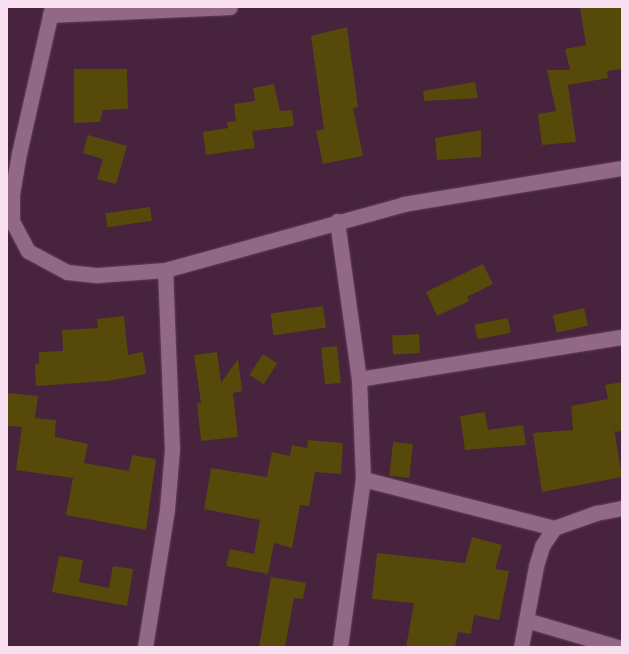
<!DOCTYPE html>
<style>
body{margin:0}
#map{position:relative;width:629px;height:654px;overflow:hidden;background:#47233e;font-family:Arial,sans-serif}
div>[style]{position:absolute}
.building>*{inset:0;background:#564909;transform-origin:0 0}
.roads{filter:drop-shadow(0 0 1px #61415a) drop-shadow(0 0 1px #61415a)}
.street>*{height:15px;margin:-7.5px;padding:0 7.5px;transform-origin:7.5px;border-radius:7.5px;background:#926887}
span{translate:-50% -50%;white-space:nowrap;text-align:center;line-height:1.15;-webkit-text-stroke:3px #23131f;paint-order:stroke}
.frame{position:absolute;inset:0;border:8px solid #f8dff0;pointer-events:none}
</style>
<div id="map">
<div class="building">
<i style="clip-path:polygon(580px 7px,622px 7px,622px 69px,607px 71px,608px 78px,568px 85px,576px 142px,542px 145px,538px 114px,556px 111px,547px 70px,570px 70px,565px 49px,586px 45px)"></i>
<i style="clip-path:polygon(347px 27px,358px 107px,353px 108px,363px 156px,323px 164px,316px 131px,324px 129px,311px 36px)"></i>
<i style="clip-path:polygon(74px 69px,127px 69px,128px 109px,103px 110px,100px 122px,74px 123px)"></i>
<i style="clip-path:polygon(475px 82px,478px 98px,424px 101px,423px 91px)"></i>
<i style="clip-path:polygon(274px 84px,280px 111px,292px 110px,294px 126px,252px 131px,255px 148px,206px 155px,203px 132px,228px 128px,227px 122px,236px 121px,234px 104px,255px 101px,253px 88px)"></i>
<i style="clip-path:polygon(481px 130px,481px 157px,437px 160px,435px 138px)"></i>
<i style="clip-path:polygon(88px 135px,127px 146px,116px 184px,97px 179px,103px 159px,83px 153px)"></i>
<i style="left:150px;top:207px;width:14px;height:45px;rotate:82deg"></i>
<i style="clip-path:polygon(483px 264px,493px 284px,467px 297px,469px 301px,437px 316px,426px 292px)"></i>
<i style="left:323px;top:306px;width:22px;height:53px;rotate:82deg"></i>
<i style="left:584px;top:308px;width:18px;height:32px;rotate:77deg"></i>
<i style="clip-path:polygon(124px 316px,128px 355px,143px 352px,146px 374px,107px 381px,36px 386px,35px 364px,39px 364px,39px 352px,63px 351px,62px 330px,98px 328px,97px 319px)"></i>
<i style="left:508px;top:318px;width:15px;height:34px;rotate:79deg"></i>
<i style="left:419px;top:334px;width:19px;height:27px;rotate:87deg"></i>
<i style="left:337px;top:346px;width:37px;height:16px;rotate:84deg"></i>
<i style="clip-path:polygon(217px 352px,221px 383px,238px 359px,242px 391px,233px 393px,238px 437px,201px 441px,197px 403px,201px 403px,194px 355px)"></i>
<i style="left:263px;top:354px;width:17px;height:25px;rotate:33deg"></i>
<i style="clip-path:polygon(622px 382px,622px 431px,615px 432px,612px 416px,622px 477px,542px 492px,533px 433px,573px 430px,571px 406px,608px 399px,605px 385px)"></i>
<i style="clip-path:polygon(7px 393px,38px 396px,35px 418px,56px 420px,55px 437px,88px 444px,84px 463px,129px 471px,132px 455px,156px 459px,146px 530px,66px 515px,73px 478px,16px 470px,22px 427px,7px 426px)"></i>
<i style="clip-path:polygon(485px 412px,488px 430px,523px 425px,526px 445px,465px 450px,460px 416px)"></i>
<i style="clip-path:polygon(308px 440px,343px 443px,341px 474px,315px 472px,309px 506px,300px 505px,292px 548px,274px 543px,268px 574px,226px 566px,230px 549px,254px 554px,260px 520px,204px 509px,211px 468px,267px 477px,272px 452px,290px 456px,292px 445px,307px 448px)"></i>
<i style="left:393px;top:442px;width:20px;height:34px;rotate:6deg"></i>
<i style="clip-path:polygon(472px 537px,502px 545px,495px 569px,509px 571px,499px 620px,474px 615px,471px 634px,458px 632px,455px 647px,406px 647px,414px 603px,372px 599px,377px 553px,465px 563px)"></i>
<i style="clip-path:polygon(59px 556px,83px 560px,79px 582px,109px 588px,113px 566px,133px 569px,127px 606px,52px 592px)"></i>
<i style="clip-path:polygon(271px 577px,306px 583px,303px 599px,294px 598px,285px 647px,259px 647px)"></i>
</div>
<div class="roads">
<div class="street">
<i style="left:52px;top:7px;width:150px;rotate:102.7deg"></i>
<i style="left:19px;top:153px;width:42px;rotate:99.7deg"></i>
<i style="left:12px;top:194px;width:27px;rotate:90deg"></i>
<i style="left:12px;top:221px;width:34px;rotate:62deg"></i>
<i style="left:28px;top:251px;width:44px;rotate:28.3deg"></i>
<i style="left:67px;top:272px;width:31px;rotate:6deg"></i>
<i style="left:98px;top:275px;width:67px;rotate:-4.3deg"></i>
<i style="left:165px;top:270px;width:248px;rotate:-15.4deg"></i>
<i style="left:404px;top:204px;width:221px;rotate:-9.4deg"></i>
<i style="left:50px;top:15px;width:180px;rotate:-2.5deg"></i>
<i style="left:337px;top:221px;width:160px;rotate:82.1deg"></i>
<i style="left:359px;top:379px;width:100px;rotate:87.7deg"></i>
<i style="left:363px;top:479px;width:170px;rotate:97.8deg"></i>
<i style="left:359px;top:379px;width:266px;rotate:-9.1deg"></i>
<i style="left:363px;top:479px;width:197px;rotate:14.4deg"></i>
<i style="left:526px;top:620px;width:96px;rotate:16.4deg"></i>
<i style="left:145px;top:647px;width:140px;rotate:-80.9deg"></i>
<i style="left:167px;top:509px;width:59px;rotate:-85.2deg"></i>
<i style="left:172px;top:450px;width:180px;rotate:-92.2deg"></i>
<i style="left:521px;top:647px;width:82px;rotate:-79.5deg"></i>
<i style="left:536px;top:566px;width:21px;rotate:-73deg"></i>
<i style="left:542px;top:546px;width:22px;rotate:-56deg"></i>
<i style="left:554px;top:528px;width:45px;rotate:-19.7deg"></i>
<i style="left:596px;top:513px;width:26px;rotate:-11deg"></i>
</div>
</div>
<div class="frame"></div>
</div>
